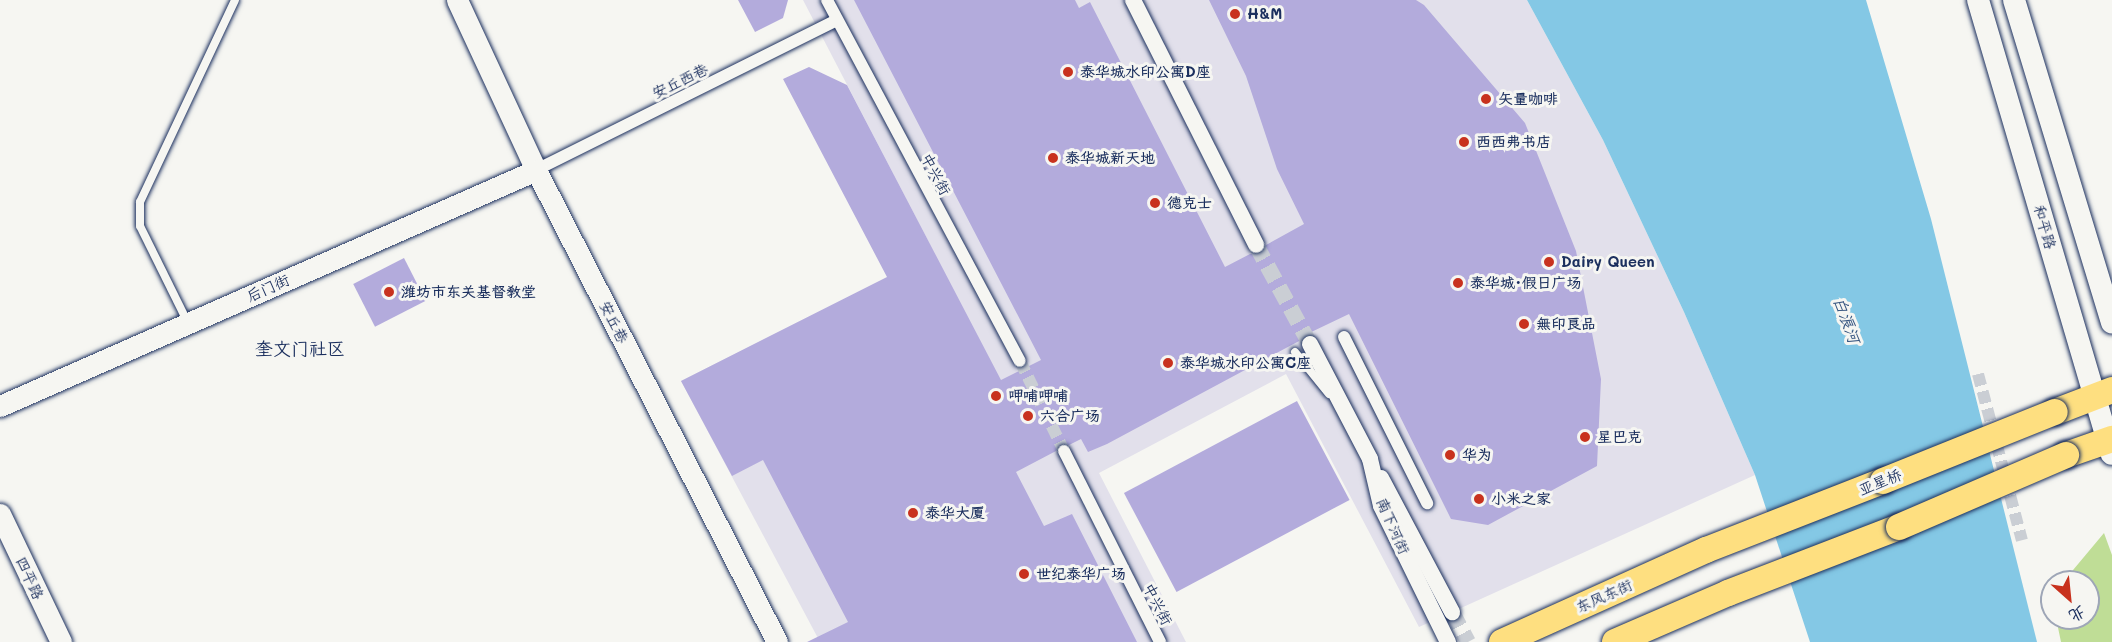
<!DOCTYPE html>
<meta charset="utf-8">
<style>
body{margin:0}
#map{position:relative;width:2112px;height:642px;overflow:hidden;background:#f6f6f2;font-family:Mali,"LXGW WenKai TC",sans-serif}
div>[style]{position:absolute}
.built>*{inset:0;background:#e2e0eb}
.green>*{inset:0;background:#bfdd96}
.water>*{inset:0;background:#84c8e5}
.building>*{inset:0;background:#b3abdc;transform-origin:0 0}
.pedestrian-tunnel>*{height:12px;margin-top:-6px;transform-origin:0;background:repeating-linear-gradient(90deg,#caced4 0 12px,transparent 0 18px)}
.minor-tunnel>*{height:16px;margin-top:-8px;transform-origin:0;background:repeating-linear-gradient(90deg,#caced4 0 16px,transparent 0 24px)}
.roads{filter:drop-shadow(0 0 2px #1b2f5e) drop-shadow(0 0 2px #1b2f5e)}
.service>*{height:8px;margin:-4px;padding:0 4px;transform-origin:4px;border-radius:4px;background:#f6f6f2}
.pedestrian>*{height:12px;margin:-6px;padding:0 6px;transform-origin:6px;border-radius:6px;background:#f6f6f2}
.minor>*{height:16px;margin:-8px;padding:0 8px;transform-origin:8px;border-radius:8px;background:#f6f6f2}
.tertiary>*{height:21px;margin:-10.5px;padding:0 10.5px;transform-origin:10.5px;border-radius:10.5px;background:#f6f6f2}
.secondary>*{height:22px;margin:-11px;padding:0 11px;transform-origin:11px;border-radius:11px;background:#f6f6f2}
.primary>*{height:26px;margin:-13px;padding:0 13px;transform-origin:13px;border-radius:13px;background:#fedf80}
.bridges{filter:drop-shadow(0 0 2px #1b2f5e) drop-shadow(0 0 2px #1b2f5e)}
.primary-bridge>*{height:26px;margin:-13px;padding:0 13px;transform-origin:13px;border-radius:13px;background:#fedf80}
.dots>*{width:16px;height:16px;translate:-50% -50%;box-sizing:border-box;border:3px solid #f6f6f2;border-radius:50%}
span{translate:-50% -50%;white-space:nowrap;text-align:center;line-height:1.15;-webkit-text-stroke:6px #f6f6f2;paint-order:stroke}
.poi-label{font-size:15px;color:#1b2f5e;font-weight:700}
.left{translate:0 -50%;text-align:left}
.street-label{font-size:15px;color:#1b2f5e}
.water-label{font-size:16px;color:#355580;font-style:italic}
.quarter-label{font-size:18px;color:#1b2f5e}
.north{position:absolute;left:2040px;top:570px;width:60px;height:60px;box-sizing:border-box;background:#f6f6f2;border:2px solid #9ea6b7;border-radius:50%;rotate:153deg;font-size:16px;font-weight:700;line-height:24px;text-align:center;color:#1b2f5e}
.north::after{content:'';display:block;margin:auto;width:21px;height:27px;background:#c8321e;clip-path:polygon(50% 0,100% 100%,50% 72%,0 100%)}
</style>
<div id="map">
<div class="built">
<i style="clip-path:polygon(803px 0,1527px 0,1603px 140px,1684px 312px,1755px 475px,1419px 627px,1286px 374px,1099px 473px,1186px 642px,820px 642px,681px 381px,935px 254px)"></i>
</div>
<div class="green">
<i style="clip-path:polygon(2104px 533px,2112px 555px,2112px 642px,2061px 642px,2056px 618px,2088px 618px,2088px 582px,2063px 582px)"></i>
</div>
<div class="water">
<i style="clip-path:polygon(1527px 0,1866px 0,1931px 219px,2037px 642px,1810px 642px,1755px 475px,1684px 312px,1603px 140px)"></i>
</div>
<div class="building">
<i style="clip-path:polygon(738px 0,788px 0,783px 18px,755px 32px)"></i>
<i style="clip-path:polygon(854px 0,1075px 0,1079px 8px,1090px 2px,1225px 267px,1250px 254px,1261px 254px,1266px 245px,1304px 224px,1277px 169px,1246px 76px,1209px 0,1416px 0,1424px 5px,1525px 123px,1576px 251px,1601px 379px,1597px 466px,1488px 525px,1451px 519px,1349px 314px,1305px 335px,1301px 340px,1107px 444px,1088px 452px,1081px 439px,1069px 445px,1061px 443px,1056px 451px,1016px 472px,1044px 526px,1072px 514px,1137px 642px,807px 642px,848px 622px,763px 460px,732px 476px,681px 381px,887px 277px,783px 79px,809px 67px,847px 85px,1001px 380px,1041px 360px)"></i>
<i style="left:404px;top:258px;width:48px;height:57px;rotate:63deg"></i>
<i style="left:1297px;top:401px;width:112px;height:196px;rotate:62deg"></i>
</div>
<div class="pedestrian-tunnel">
<i style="left:1020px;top:361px;width:100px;rotate:63.9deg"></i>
<i style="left:1978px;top:374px;width:172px;rotate:75.2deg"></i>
</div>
<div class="minor-tunnel">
<i style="left:1256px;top:245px;width:113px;rotate:61.4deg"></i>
<i style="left:1452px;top:612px;width:34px;rotate:62deg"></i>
</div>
<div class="roads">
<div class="service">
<i style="left:188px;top:323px;width:108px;rotate:-116.3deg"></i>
<i style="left:140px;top:226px;width:24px;rotate:-90deg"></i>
<i style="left:140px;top:202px;width:223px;rotate:-64.8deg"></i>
<i style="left:1295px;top:352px;width:54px;rotate:51deg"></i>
</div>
<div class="pedestrian">
<i style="left:827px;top:0;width:409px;rotate:61.9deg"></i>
<i style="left:536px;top:170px;width:336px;rotate:-26.5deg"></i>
<i style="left:1344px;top:337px;width:186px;rotate:63.4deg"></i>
<i style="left:1064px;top:451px;width:214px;rotate:63.3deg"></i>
</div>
<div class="minor">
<i style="left:1133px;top:0;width:274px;rotate:63.3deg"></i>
<i style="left:1310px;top:344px;width:130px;rotate:62.4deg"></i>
<i style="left:1370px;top:459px;width:48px;rotate:76.8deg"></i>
<i style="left:1381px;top:506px;width:152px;rotate:63.8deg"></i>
<i style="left:1381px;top:478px;width:152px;rotate:62.1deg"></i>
</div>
<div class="tertiary">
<i style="left:457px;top:0;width:187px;rotate:65.1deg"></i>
<i style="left:536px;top:170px;width:530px;rotate:62.95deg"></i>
<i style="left:0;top:406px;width:586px;rotate:-23.76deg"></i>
<i style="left:0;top:514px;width:142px;rotate:64.5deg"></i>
</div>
<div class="secondary">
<i style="left:1978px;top:0;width:473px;rotate:73.6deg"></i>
<i style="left:2014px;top:0;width:337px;rotate:73.1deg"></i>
</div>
<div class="primary">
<i style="left:2055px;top:412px;width:61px;rotate:-21.1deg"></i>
<i style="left:2066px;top:455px;width:49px;rotate:-19.2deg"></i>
<i style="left:1502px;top:642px;width:224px;rotate:-24.3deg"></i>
<i style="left:1706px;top:550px;width:190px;rotate:-21.3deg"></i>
<i style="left:1615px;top:642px;width:123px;rotate:-23.4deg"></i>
<i style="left:1728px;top:593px;width:183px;rotate:-21.1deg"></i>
</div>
</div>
<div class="bridges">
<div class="primary-bridge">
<i style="left:1883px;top:481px;width:185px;rotate:-21.9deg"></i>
<i style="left:1899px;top:527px;width:182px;rotate:-23.3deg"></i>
</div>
</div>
<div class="dots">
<i style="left:1235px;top:14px;background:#c8321e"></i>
<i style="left:1068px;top:72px;background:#c8321e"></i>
<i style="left:1486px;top:99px;background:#c8321e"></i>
<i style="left:1464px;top:142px;background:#c8321e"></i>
<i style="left:1053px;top:158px;background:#c8321e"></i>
<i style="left:1155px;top:203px;background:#c8321e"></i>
<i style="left:1549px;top:262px;background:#c8321e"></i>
<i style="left:1458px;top:283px;background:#c8321e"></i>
<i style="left:389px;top:292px;background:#c8321e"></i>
<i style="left:1524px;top:324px;background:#c8321e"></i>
<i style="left:1168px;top:363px;background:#c8321e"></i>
<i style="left:996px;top:396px;background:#c8321e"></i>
<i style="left:1028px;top:416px;background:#c8321e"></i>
<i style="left:1585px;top:437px;background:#c8321e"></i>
<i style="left:1450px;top:455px;background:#c8321e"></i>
<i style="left:1479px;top:499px;background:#c8321e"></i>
<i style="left:913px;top:513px;background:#c8321e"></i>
<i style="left:1024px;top:574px;background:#c8321e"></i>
</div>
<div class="poi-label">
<span class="left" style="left:1247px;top:14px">H&amp;M</span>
<span class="left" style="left:1080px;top:72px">泰华城水印公寓D座</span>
<span class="left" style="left:1498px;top:99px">矢量咖啡</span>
<span class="left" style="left:1476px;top:142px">西西弗书店</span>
<span class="left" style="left:1065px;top:158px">泰华城新天地</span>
<span class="left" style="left:1167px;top:203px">德克士</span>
<span class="left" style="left:1561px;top:262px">Dairy Queen</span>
<span class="left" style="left:1470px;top:283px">泰华城·假日广场</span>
<span class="left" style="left:401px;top:292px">潍坊市东关基督教堂</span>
<span class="left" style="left:1536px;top:324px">無印良品</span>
<span class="left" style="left:1180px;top:363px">泰华城水印公寓C座</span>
<span class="left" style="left:1008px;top:396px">呷哺呷哺</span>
<span class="left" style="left:1040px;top:416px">六合广场</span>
<span class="left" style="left:1597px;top:437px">星巴克</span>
<span class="left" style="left:1462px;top:455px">华为</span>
<span class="left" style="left:1491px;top:499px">小米之家</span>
<span class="left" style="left:925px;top:513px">泰华大厦</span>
<span class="left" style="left:1036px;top:574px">世纪泰华广场</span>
</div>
<div class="street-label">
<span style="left:680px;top:81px;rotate:-26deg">安丘西巷</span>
<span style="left:936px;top:174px;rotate:62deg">中兴街</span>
<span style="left:2045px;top:227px;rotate:74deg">和平路</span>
<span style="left:268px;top:288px;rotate:-24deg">后门街</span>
<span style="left:614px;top:322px;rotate:63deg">安丘巷</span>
<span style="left:1880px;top:482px;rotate:-22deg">亚星桥</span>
<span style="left:1393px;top:526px;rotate:66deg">南下河街</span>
<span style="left:30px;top:578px;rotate:65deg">四平路</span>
<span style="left:1604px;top:596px;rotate:-24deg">东风东街</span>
<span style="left:1158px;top:604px;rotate:63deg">中兴街</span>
</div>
<div class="water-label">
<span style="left:1847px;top:320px;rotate:70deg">白浪河</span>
</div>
<div class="quarter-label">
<span style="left:300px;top:348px">奎文门社区</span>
</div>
<div class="north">北</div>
</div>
